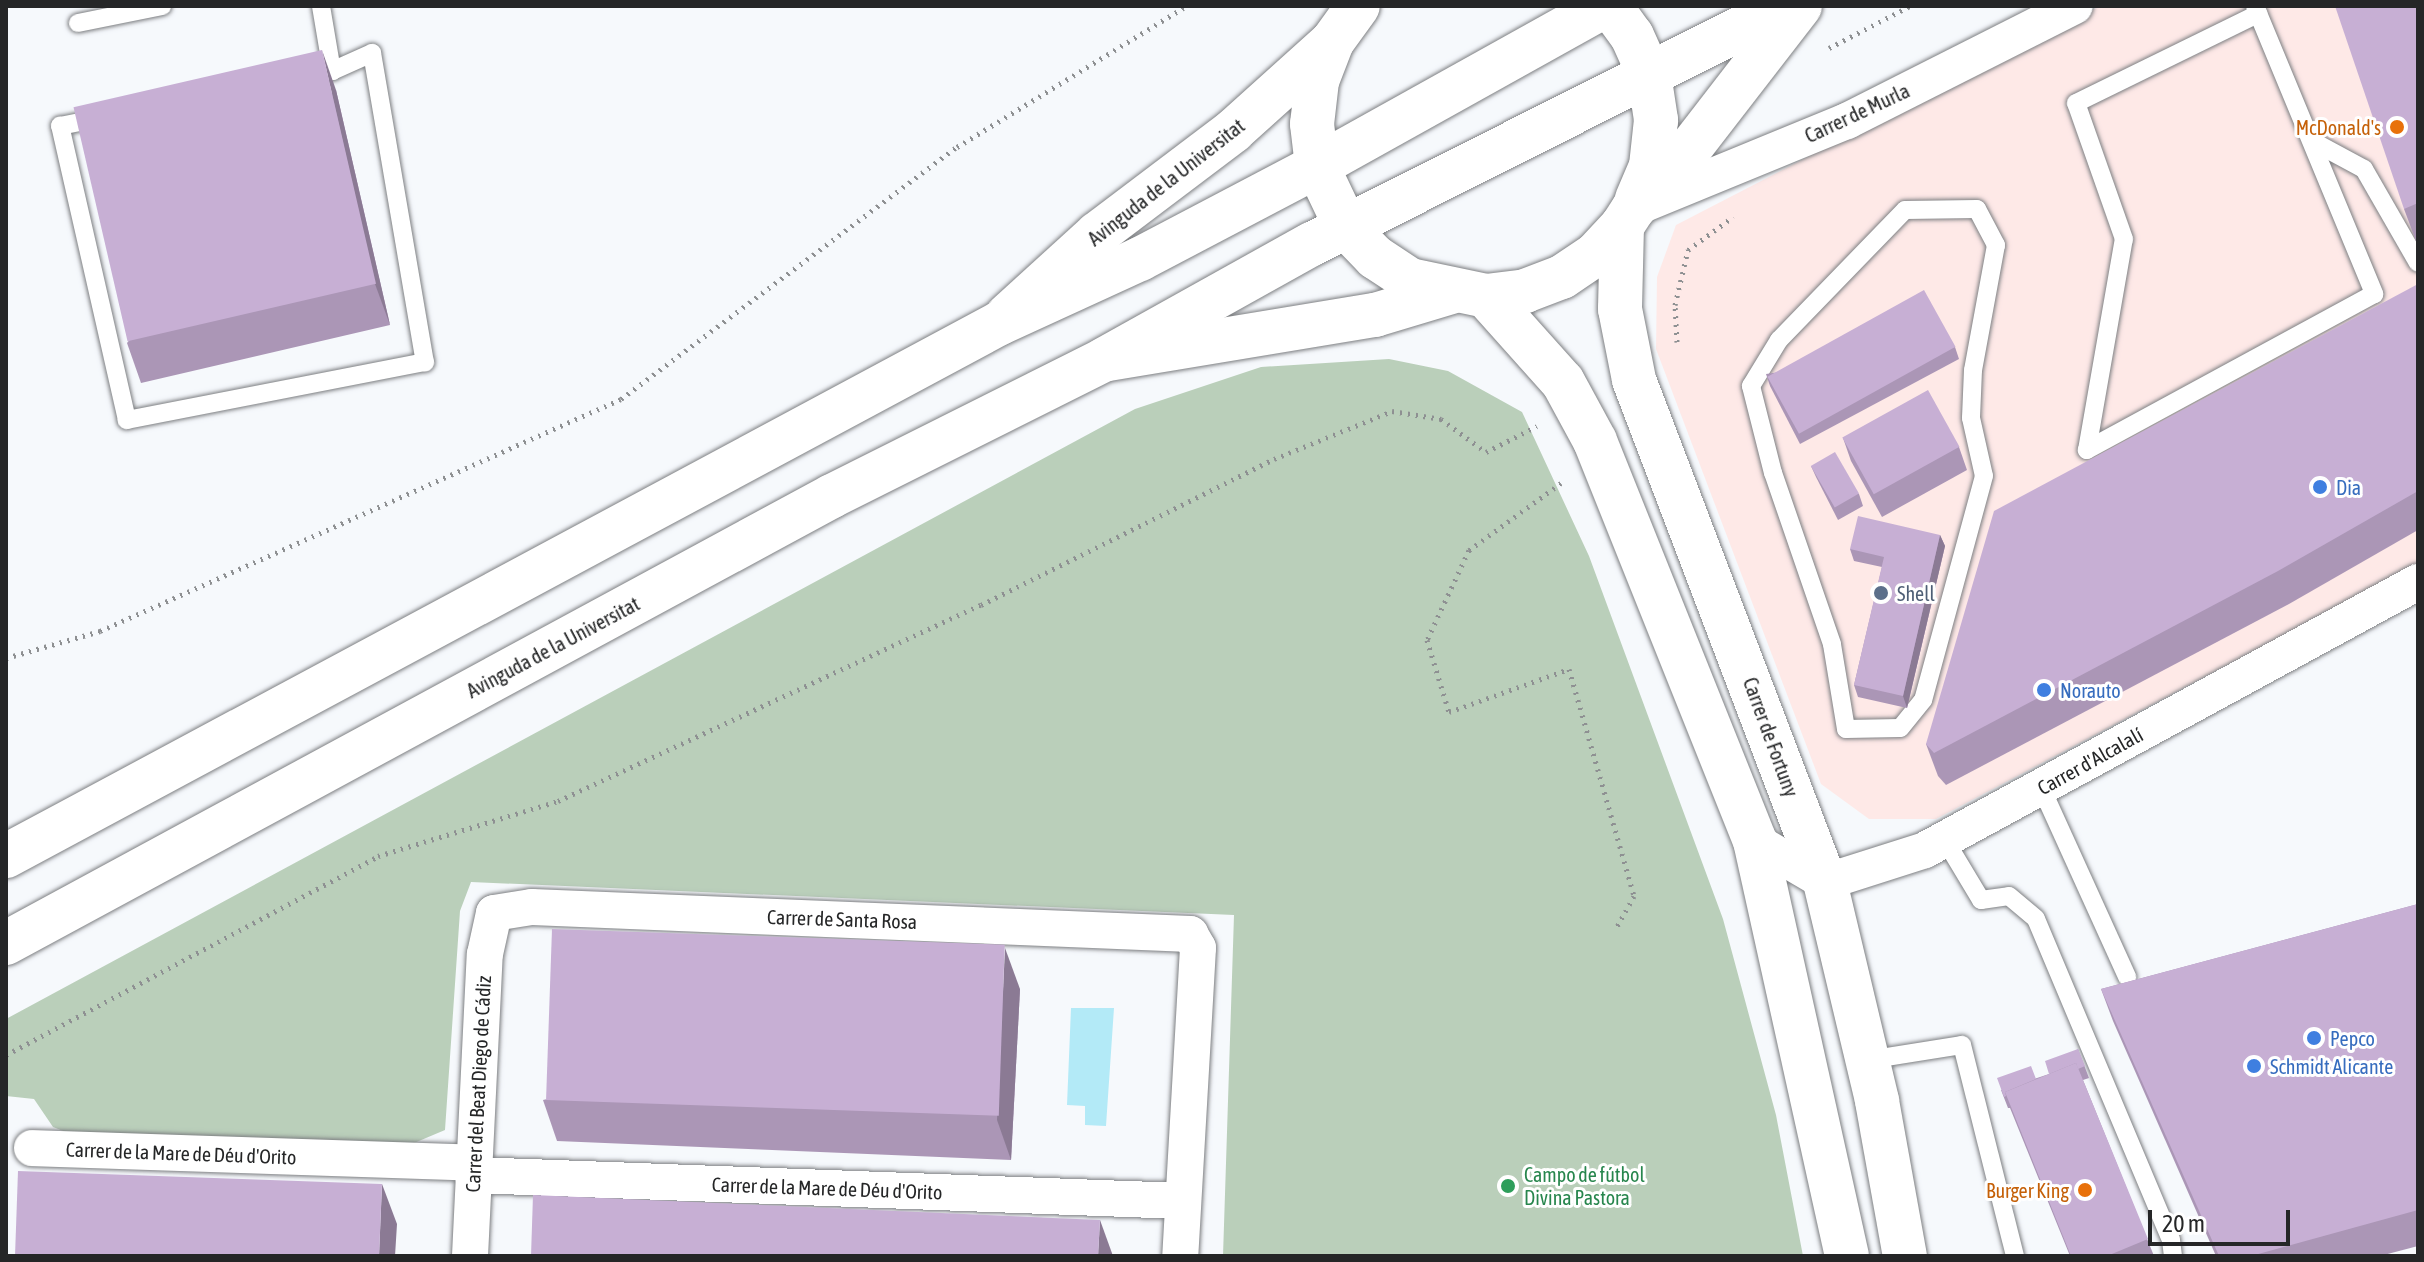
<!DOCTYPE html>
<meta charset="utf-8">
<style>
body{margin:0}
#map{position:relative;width:2424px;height:1262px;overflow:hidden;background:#f6f9fc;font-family:"Asap Condensed",sans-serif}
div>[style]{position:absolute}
.commercial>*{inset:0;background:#fee9e7}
.green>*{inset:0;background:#bacfba}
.water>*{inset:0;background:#b3eaf7}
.path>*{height:5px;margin-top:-2.5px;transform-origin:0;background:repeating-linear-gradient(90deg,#8e9092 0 2px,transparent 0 8px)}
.roads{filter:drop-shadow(0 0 2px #7d7f82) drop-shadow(0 0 2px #7d7f82)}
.service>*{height:18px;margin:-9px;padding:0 9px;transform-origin:9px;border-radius:9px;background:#fff}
.minor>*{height:36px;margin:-18px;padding:0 18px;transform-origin:18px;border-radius:18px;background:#fff}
.tertiary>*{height:44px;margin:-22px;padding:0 22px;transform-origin:22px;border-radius:22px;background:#fff}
.primary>*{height:44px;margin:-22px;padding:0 22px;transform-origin:22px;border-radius:22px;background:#fff}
.wall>*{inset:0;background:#ab96b6}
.shaded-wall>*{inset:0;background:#8b7a94}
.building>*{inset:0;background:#c7afd4;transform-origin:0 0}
.dots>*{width:22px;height:22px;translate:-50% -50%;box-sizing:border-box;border:4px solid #fff;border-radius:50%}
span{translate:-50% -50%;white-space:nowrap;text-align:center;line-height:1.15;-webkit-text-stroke:6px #fff;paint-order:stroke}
.street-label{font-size:20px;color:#252627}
.food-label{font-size:20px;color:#c56008}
.right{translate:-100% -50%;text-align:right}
.shop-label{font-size:20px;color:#366cbe}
.left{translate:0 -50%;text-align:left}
.service-label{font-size:20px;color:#4e5e75}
.leisure-label{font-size:20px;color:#27864d}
.frame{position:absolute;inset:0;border:8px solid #252627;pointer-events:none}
.scale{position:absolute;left:2148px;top:1210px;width:142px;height:36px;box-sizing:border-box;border:4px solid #252627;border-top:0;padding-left:10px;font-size:24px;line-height:28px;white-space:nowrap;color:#252627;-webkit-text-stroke:6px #fff;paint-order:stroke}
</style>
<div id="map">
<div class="commercial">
<i style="clip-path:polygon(2100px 6px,2418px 6px,2418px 564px,1936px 819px,1869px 819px,1821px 784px,1656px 349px,1657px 277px,1676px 225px)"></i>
</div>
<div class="green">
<i style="clip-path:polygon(1389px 359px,1448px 371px,1522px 412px,1589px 556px,1723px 919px,1776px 1115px,1803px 1256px,1223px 1256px,1234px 915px,471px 882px,460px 911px,445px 1130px,407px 1146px,91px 1142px,53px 1127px,34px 1099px,6px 1096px,6px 1019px,1135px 409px,1261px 367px)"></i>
</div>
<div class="water">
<i style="clip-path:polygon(1071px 1008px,1114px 1008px,1106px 1126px,1085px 1125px,1085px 1106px,1067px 1105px)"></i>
</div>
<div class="path">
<i style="left:1829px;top:48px;width:91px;rotate:-27.4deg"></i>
<i style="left:1677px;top:342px;width:37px;rotate:-93deg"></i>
<i style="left:1675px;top:305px;width:57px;rotate:-76.7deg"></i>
<i style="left:1688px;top:250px;width:56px;rotate:-36.3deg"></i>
<i style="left:1561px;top:483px;width:114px;rotate:143.9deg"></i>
<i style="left:1469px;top:550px;width:99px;rotate:115deg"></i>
<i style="left:1427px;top:640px;width:75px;rotate:73deg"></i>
<i style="left:1449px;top:712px;width:127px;rotate:-19.7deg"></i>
<i style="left:1569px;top:669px;width:236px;rotate:74deg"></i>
<i style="left:1634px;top:896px;width:39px;rotate:119deg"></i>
<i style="left:6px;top:658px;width:98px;rotate:-16deg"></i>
<i style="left:100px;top:631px;width:570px;rotate:-24deg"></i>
<i style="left:621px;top:399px;width:420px;rotate:-36.9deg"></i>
<i style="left:957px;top:147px;width:269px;rotate:-31.6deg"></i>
<i style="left:6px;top:1055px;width:422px;rotate:-28.1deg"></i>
<i style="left:378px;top:856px;width:188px;rotate:-17deg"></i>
<i style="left:558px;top:801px;width:466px;rotate:-24.9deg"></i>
<i style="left:981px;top:605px;width:327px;rotate:-26.5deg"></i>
<i style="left:1274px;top:459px;width:127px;rotate:-22.1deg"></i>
<i style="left:1392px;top:411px;width:50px;rotate:9.3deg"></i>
<i style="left:1441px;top:419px;width:56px;rotate:36.3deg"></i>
<i style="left:1486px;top:452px;width:57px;rotate:-27deg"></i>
</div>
<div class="roads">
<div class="service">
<i style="left:321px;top:6px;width:66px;rotate:80.4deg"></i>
<i style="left:2255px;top:6px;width:312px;rotate:67.5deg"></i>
<i style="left:2374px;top:294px;width:327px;rotate:151.5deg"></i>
<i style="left:2087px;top:450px;width:214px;rotate:-80.1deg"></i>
<i style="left:2124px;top:239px;width:144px;rotate:-109.4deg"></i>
<i style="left:2076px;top:103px;width:203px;rotate:-26.1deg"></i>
<i style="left:78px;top:23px;width:86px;rotate:-11.4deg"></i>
<i style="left:372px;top:53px;width:314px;rotate:80.3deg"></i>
<i style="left:425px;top:362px;width:304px;rotate:169deg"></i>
<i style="left:127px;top:420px;width:302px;rotate:-102.8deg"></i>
<i style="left:60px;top:126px;width:278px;rotate:-11.4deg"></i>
<i style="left:332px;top:71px;width:44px;rotate:-24.2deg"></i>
<i style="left:2312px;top:141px;width:59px;rotate:28.3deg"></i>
<i style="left:2364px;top:169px;width:108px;rotate:60.1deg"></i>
<i style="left:1977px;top:209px;width:41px;rotate:62.2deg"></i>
<i style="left:1996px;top:245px;width:127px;rotate:100.4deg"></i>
<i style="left:1973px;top:370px;width:48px;rotate:92.4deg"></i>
<i style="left:1971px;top:418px;width:59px;rotate:77.4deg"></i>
<i style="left:1984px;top:476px;width:232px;rotate:105.2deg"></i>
<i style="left:1923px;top:700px;width:36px;rotate:129deg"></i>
<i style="left:1900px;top:728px;width:54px;rotate:178.9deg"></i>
<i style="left:1846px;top:729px;width:86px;rotate:-99.4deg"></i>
<i style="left:1832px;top:644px;width:181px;rotate:-109deg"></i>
<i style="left:1773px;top:473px;width:90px;rotate:-104.2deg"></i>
<i style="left:1751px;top:386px;width:54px;rotate:-58.7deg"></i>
<i style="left:1779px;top:340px;width:181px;rotate:-45.9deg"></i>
<i style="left:1905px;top:210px;width:72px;rotate:-0.8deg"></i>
<i style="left:2041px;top:787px;width:209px;rotate:65.6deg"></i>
<i style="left:1945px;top:840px;width:70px;rotate:59deg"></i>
<i style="left:1981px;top:900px;width:28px;rotate:-8deg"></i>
<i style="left:2009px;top:896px;width:35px;rotate:40deg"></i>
<i style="left:2036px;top:919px;width:348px;rotate:67.2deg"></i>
<i style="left:2171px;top:1240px;width:16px;rotate:83deg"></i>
<i style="left:1868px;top:1060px;width:95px;rotate:-9.1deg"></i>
<i style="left:1962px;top:1045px;width:218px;rotate:75.9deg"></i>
</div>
<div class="minor">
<i style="left:1642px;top:205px;width:222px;rotate:-22.3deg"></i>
<i style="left:1847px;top:121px;width:255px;rotate:-26.8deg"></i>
<i style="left:1755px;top:841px;width:81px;rotate:30.4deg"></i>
<i style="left:1825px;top:882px;width:105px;rotate:-17.7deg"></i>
<i style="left:1925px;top:850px;width:561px;rotate:-28.53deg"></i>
<i style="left:32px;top:1148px;width:441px;rotate:1.9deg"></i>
<i style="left:473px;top:1175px;width:708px;rotate:2.1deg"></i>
<i style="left:470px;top:1256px;width:302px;rotate:-87.2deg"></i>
<i style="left:485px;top:954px;width:42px;rotate:-77.6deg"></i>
<i style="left:494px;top:913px;width:38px;rotate:-9deg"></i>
<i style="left:532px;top:907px;width:659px;rotate:2.35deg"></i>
<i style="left:1190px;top:934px;width:16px;rotate:60deg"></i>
<i style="left:1198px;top:948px;width:309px;rotate:93.3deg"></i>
</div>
<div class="tertiary">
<i style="left:1610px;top:6px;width:37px;rotate:54deg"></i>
<i style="left:1632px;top:36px;width:42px;rotate:65.9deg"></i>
<i style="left:1649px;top:74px;width:47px;rotate:81.3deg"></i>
<i style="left:1656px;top:120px;width:46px;rotate:96.2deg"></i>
<i style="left:1651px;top:166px;width:36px;rotate:113deg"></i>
<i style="left:1332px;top:42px;width:42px;rotate:111deg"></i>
<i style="left:1317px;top:81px;width:43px;rotate:96.6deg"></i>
<i style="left:1312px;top:124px;width:42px;rotate:83.2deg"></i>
<i style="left:1317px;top:166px;width:68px;rotate:64.6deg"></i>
<i style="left:1346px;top:227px;width:42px;rotate:46deg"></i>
<i style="left:1375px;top:257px;width:42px;rotate:33.3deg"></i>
<i style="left:1410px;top:280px;width:78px;rotate:11.9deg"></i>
<i style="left:1486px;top:296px;width:39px;rotate:-7deg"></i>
<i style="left:1525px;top:291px;width:40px;rotate:-21deg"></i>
<i style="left:1562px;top:277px;width:40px;rotate:-34deg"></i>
<i style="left:1595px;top:255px;width:40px;rotate:-47deg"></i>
<i style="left:1633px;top:209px;width:75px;rotate:-46.1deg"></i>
<i style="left:1685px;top:155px;width:188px;rotate:-52.3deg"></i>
<i style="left:1622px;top:226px;width:83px;rotate:91.4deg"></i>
<i style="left:1620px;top:309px;width:72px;rotate:78.8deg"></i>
<i style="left:1634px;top:380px;width:537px;rotate:69.17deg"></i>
<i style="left:1825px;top:882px;width:225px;rotate:76.6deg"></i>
<i style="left:1877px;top:1101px;width:158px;rotate:79.8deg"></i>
<i style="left:1486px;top:296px;width:115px;rotate:48.2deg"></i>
<i style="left:1563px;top:382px;width:67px;rotate:61.5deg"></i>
<i style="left:1595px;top:441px;width:431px;rotate:68.2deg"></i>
<i style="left:1755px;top:841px;width:425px;rotate:77.5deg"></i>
<i style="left:1007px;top:316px;width:122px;rotate:-42.3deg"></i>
<i style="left:1097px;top:234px;width:171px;rotate:-37.1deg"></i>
<i style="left:1233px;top:131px;width:133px;rotate:-42deg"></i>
<i style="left:1332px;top:42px;width:44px;rotate:-54.2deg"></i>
<i style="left:1108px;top:359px;width:271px;rotate:-9.4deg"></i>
<i style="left:1375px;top:315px;width:79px;rotate:-16.8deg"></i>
</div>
<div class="primary">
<i style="left:1622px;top:226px;width:20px;rotate:-57deg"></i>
<i style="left:6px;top:856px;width:1128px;rotate:-28.2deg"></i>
<i style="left:1000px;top:323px;width:154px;rotate:-24.6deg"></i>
<i style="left:1140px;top:259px;width:200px;rotate:-27.7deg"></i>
<i style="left:1317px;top:166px;width:329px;rotate:-29.1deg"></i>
<i style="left:6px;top:943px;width:939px;rotate:-28.42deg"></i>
<i style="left:832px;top:496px;width:305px;rotate:-26.6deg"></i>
<i style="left:1105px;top:359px;width:237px;rotate:-29.1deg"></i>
<i style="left:1312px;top:244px;width:530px;rotate:-26.71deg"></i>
</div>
</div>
<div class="wall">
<i style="clip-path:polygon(2418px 6px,2418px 240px,2416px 241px,2404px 209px)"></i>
<i style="clip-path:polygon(336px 90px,390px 325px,141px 383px,127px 343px)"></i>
<i style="clip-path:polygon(2418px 284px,2418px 530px,2289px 604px,1946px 785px,1938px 776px,1926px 744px)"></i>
<i style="clip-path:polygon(1955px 347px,1959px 359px,1800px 444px,1770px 386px,1766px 374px)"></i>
<i style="clip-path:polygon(1843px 438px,1959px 447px,1967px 470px,1882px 517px,1851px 461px)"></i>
<i style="clip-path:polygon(1811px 466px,1859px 494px,1863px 506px,1838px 520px,1816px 477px)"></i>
<i style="clip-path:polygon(1940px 535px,1945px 546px,1907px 708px,1858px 697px,1854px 685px,1882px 567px,1854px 561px,1850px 549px)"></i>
<i style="clip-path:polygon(2418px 904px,2418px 1246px,2380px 1256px,2216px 1256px,2113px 1021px,2101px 989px)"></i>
<i style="clip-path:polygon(1020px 989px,1011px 1160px,557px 1141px,543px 1100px)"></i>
<i style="clip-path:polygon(2078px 1049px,2089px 1078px,2083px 1080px,2154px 1256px,2070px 1256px,2010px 1108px,2008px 1108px,2001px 1090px,2049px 1074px)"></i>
</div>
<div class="shaded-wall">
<i style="clip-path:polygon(322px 50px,336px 90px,390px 325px,375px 284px)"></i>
<i style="clip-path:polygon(1940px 535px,1945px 546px,1907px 708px,1903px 696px)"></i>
<i style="clip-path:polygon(1005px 948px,1020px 989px,1011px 1160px,997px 1120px)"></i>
<i style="clip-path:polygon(382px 1184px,397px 1224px,395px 1256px,379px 1256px)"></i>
<i style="clip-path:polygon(1100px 1220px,1113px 1256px,1098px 1256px)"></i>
</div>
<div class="building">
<i style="clip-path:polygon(2335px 6px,2418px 6px,2418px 203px,2404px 209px)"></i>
<i style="left:322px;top:50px;width:240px;height:255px;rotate:77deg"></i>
<i style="clip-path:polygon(2418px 284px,2418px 491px,2278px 571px,1934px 753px,1926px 744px,1994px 511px)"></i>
<i style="left:1924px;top:290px;width:65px;height:179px;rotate:61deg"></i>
<i style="left:1928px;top:390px;width:65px;height:98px;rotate:61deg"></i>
<i style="left:1835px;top:452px;width:48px;height:28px;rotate:60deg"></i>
<i style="clip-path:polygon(1858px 516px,1940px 535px,1903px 696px,1854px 685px,1884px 557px,1850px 549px)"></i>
<i style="clip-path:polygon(2418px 904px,2418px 1210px,2251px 1256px,2219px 1256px,2101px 989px)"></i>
<i style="left:552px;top:929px;width:453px;height:171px;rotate:2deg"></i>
<i style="clip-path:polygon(2078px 1049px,2085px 1066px,2078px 1069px,2076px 1063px,2049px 1074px,2045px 1061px)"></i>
<i style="clip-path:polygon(2076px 1063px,2148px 1239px,2107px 1256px,2071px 1256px,2005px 1092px)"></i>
<i style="clip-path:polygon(2031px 1066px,2036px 1079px,2005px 1092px,2006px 1096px,2004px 1097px,1997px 1078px)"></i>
<i style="clip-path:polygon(18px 1171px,382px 1184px,379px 1256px,15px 1256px)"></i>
<i style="clip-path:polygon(533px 1195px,1100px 1220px,1098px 1256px,531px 1256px)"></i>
</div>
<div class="dots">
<i style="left:2397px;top:127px;background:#e8710a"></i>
<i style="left:2320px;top:487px;background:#3f7fe0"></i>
<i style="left:1881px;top:593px;background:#5c6f8a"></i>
<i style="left:2044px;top:690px;background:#3f7fe0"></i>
<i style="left:2314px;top:1038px;background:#3f7fe0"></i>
<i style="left:2254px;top:1066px;background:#3f7fe0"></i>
<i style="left:1508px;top:1186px;background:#2e9e5b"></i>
<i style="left:2085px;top:1190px;background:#e8710a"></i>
</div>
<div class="street-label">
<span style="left:1857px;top:113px;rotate:-25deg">Carrer de Murla</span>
<span style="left:1166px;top:182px;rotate:-38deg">Avinguda de la Universitat</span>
<span style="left:553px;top:647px;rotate:-28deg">Avinguda de la Universitat</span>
<span style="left:1771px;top:737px;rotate:70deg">Carrer de Fortuny</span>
<span style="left:2090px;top:761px;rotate:-29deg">Carrer d'Alcalalí</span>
<span style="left:842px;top:919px;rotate:2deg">Carrer de Santa Rosa</span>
<span style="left:478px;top:1084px;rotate:-87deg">Carrer del Beat Diego de Cádiz</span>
<span style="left:181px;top:1153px;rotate:2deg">Carrer de la Mare de Déu d'Orito</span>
<span style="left:827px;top:1188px;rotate:2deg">Carrer de la Mare de Déu d'Orito</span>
</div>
<div class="food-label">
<span class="right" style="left:2381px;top:127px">McDonald's</span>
<span class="right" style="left:2069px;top:1190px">Burger King</span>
</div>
<div class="shop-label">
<span class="left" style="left:2336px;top:487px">Dia</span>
<span class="left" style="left:2060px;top:690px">Norauto</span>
<span class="left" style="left:2330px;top:1038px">Pepco</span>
<span class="left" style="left:2270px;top:1066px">Schmidt Alicante</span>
</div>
<div class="service-label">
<span class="left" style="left:1897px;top:593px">Shell</span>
</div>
<div class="leisure-label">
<span class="left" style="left:1524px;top:1186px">Campo de fútbol<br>Divina Pastora</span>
</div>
<div class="frame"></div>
<div class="scale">20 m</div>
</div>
